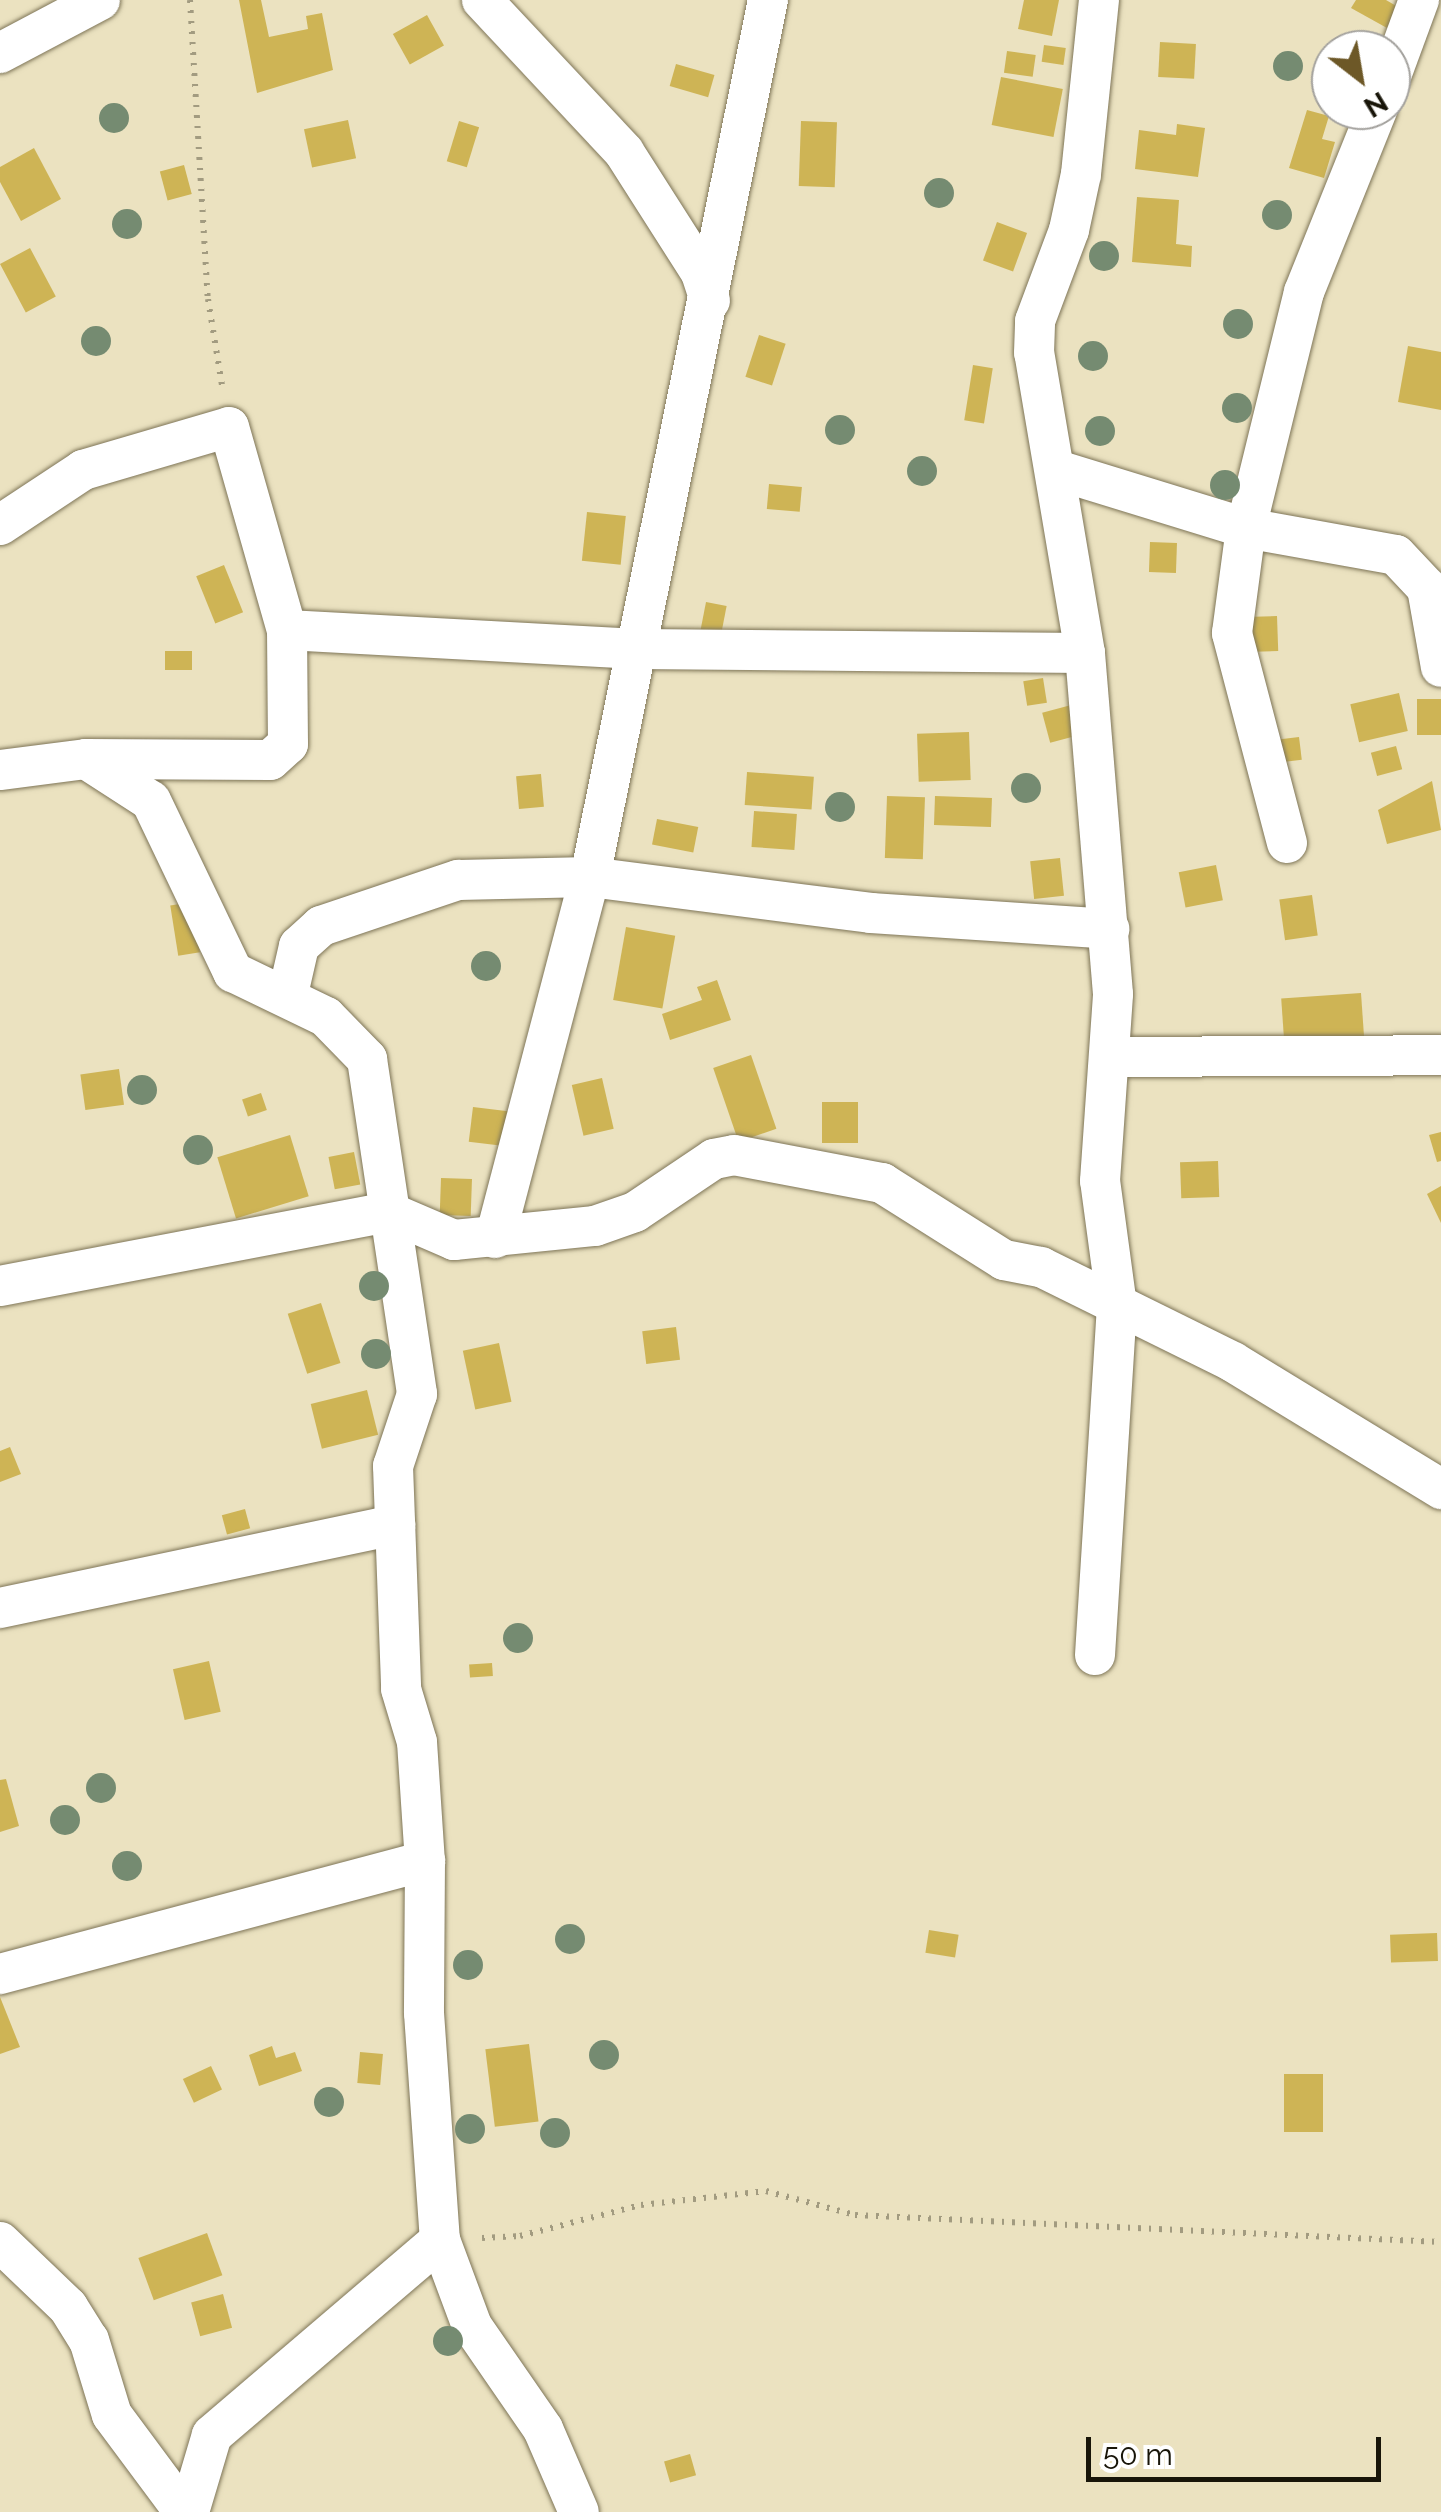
<!DOCTYPE html>
<style>
body{margin:0}
#map{position:relative;width:1441px;height:2512px;overflow:hidden;background:#ebe2c0;font-family:Raleway,sans-serif}
div>[style]{position:absolute}
.building>*{inset:0;background:#ceb455;transform-origin:0 0}
.path>*{height:6px;margin-top:-3px;transform-origin:0;background:repeating-linear-gradient(90deg,#a29b80 0 2.5px,transparent 0 10.5px)}
.roads{filter:drop-shadow(0 0 2px #7e7557) drop-shadow(0 0 2px #7e7557)}
.street>*{height:40px;margin:-20px;padding:0 20px;transform-origin:20px;border-radius:20px;background:#fff}
.trees>*{width:30px;height:30px;margin:-15px;border-radius:50%;background:#758b71}
span{translate:-50% -50%;white-space:nowrap;text-align:center;line-height:1.15;-webkit-text-stroke:10px #fff;paint-order:stroke}
.north{position:absolute;left:1311px;top:30px;width:100px;height:100px;box-sizing:border-box;background:#fff;border:2px solid #a3a19d;border-radius:50%;rotate:149deg;font-size:28px;font-weight:700;line-height:40px;text-align:center;color:#181509}
.north::after{content:'';display:block;margin:auto;width:35px;height:45px;background:#6d5827;clip-path:polygon(50% 0,100% 100%,50% 72%,0 100%)}
.scale{position:absolute;left:1086px;top:2437px;width:295px;height:45px;box-sizing:border-box;border:5px solid #181509;border-top:0;padding-left:12px;font-size:30px;line-height:35px;white-space:nowrap;color:#181509;-webkit-text-stroke:8px #fff;paint-order:stroke}
</style>
<div id="map">
<div class="building">
<i style="clip-path:polygon(239px 0,261px 0,269px 37px,308px 29px,306px 16px,322px 13px,333px 70px,257px 93px)"></i>
<i style="clip-path:polygon(1024px 0,1059px 0,1052px 36px,1018px 29px)"></i>
<i style="clip-path:polygon(1356px 0,1386px 0,1398px 7px,1387px 28px,1351px 8px)"></i>
<i style="left:427px;top:15px;width:35px;height:39px;rotate:61deg"></i>
<i style="left:1160px;top:42px;width:36px;height:35px;rotate:3deg"></i>
<i style="left:1044px;top:45px;width:22px;height:17px;rotate:8deg"></i>
<i style="left:1007px;top:51px;width:29px;height:22px;rotate:8deg"></i>
<i style="left:676px;top:64px;width:40px;height:23px;rotate:16deg"></i>
<i style="left:1001px;top:77px;width:63px;height:49px;rotate:11deg"></i>
<i style="clip-path:polygon(1307px 110px,1329px 116px,1322px 139px,1335px 142px,1324px 178px,1289px 168px)"></i>
<i style="left:348px;top:120px;width:39px;height:45px;rotate:78deg"></i>
<i style="left:459px;top:121px;width:21px;height:42px;rotate:17deg"></i>
<i style="left:801px;top:121px;width:36px;height:65px;rotate:2deg"></i>
<i style="clip-path:polygon(1177px 124px,1205px 128px,1198px 177px,1135px 169px,1139px 130px,1176px 135px)"></i>
<i style="clip-path:polygon(34px 148px,61px 199px,21px 221px,0 182px,0 167px)"></i>
<i style="left:184px;top:165px;width:30px;height:25px;rotate:75deg"></i>
<i style="clip-path:polygon(1137px 197px,1179px 200px,1176px 244px,1192px 246px,1191px 267px,1132px 262px)"></i>
<i style="left:997px;top:222px;width:32px;height:41px;rotate:20deg"></i>
<i style="left:30px;top:248px;width:55px;height:34px;rotate:62deg"></i>
<i style="left:759px;top:335px;width:28px;height:44px;rotate:18deg"></i>
<i style="clip-path:polygon(1408px 346px,1441px 352px,1441px 410px,1398px 402px)"></i>
<i style="left:973px;top:365px;width:20px;height:56px;rotate:9deg"></i>
<i style="left:769px;top:484px;width:33px;height:25px;rotate:5deg"></i>
<i style="left:587px;top:512px;width:39px;height:49px;rotate:6deg"></i>
<i style="left:1150px;top:542px;width:27px;height:30px;rotate:2deg"></i>
<i style="left:224px;top:565px;width:51px;height:30px;rotate:68deg"></i>
<i style="left:706px;top:602px;width:21px;height:29px;rotate:11deg"></i>
<i style="left:1277px;top:616px;width:35px;height:32px;rotate:88deg"></i>
<i style="left:165px;top:651px;width:27px;height:19px"></i>
<i style="left:1043px;top:678px;width:25px;height:20px;rotate:81deg"></i>
<i style="left:1399px;top:693px;width:39px;height:50px;rotate:77deg"></i>
<i style="left:1441px;top:699px;width:36px;height:24px;rotate:90deg"></i>
<i style="left:1075px;top:704px;width:31px;height:34px;rotate:75deg"></i>
<i style="left:969px;top:732px;width:48px;height:52px;rotate:88deg"></i>
<i style="left:1299px;top:737px;width:23px;height:27px;rotate:83deg"></i>
<i style="left:1396px;top:746px;width:24px;height:26px;rotate:75deg"></i>
<i style="left:747px;top:772px;width:67px;height:33px;rotate:4deg"></i>
<i style="left:541px;top:774px;width:33px;height:25px;rotate:85deg"></i>
<i style="clip-path:polygon(1432px 781px,1441px 830px,1387px 844px,1378px 810px)"></i>
<i style="left:887px;top:796px;width:38px;height:62px;rotate:2deg"></i>
<i style="left:935px;top:796px;width:57px;height:29px;rotate:2deg"></i>
<i style="left:754px;top:811px;width:43px;height:36px;rotate:4deg"></i>
<i style="left:657px;top:819px;width:42px;height:26px;rotate:11deg"></i>
<i style="left:1060px;top:858px;width:38px;height:30px;rotate:84deg"></i>
<i style="left:1216px;top:865px;width:36px;height:38px;rotate:79deg"></i>
<i style="left:1312px;top:895px;width:41px;height:33px;rotate:82deg"></i>
<i style="left:192px;top:902px;width:51px;height:22px;rotate:81deg"></i>
<i style="left:626px;top:927px;width:50px;height:74px;rotate:10deg"></i>
<i style="clip-path:polygon(717px 980px,731px 1020px,670px 1040px,662px 1014px,702px 1000px,697px 987px)"></i>
<i style="left:1361px;top:993px;width:43px;height:80px;rotate:86deg"></i>
<i style="left:751px;top:1055px;width:78px;height:40px;rotate:71deg"></i>
<i style="left:119px;top:1069px;width:36px;height:39px;rotate:82deg"></i>
<i style="left:602px;top:1078px;width:52px;height:31px;rotate:77deg"></i>
<i style="left:261px;top:1093px;width:18px;height:20px;rotate:71deg"></i>
<i style="left:858px;top:1102px;width:41px;height:36px;rotate:90deg"></i>
<i style="left:473px;top:1107px;width:40px;height:35px;rotate:7deg"></i>
<i style="clip-path:polygon(1441px 1132px,1441px 1161px,1437px 1162px,1429px 1135px)"></i>
<i style="left:290px;top:1135px;width:64px;height:76px;rotate:73deg"></i>
<i style="left:354px;top:1152px;width:33px;height:26px;rotate:79deg"></i>
<i style="left:1218px;top:1161px;width:36px;height:38px;rotate:88deg"></i>
<i style="left:441px;top:1178px;width:31px;height:37px;rotate:2deg"></i>
<i style="clip-path:polygon(1441px 1186px,1441px 1223px,1427px 1194px)"></i>
<i style="left:321px;top:1303px;width:63px;height:35px;rotate:72deg"></i>
<i style="left:676px;top:1327px;width:33px;height:34px;rotate:83deg"></i>
<i style="left:499px;top:1343px;width:60px;height:37px;rotate:78deg"></i>
<i style="left:367px;top:1390px;width:46px;height:58px;rotate:76deg"></i>
<i style="clip-path:polygon(10px 1447px,21px 1474px,0 1482px,0 1451px)"></i>
<i style="left:245px;top:1509px;width:20px;height:24px;rotate:75deg"></i>
<i style="left:209px;top:1661px;width:52px;height:37px;rotate:77deg"></i>
<i style="left:492px;top:1663px;width:13px;height:23px;rotate:86deg"></i>
<i style="clip-path:polygon(6px 1779px,19px 1826px,0 1832px,0 1780px)"></i>
<i style="left:929px;top:1930px;width:30px;height:23px;rotate:9deg"></i>
<i style="left:1437px;top:1933px;width:28px;height:47px;rotate:88deg"></i>
<i style="clip-path:polygon(0 1997px,20px 2047px,0 2054px)"></i>
<i style="left:529px;top:2044px;width:78px;height:44px;rotate:83deg"></i>
<i style="clip-path:polygon(272px 2046px,276px 2058px,295px 2052px,302px 2071px,259px 2086px,249px 2055px)"></i>
<i style="left:360px;top:2052px;width:23px;height:31px;rotate:5deg"></i>
<i style="left:211px;top:2066px;width:26px;height:31px;rotate:65deg"></i>
<i style="left:1323px;top:2074px;width:58px;height:39px;rotate:90deg"></i>
<i style="left:207px;top:2233px;width:45px;height:73px;rotate:70deg"></i>
<i style="left:223px;top:2294px;width:35px;height:33px;rotate:75deg"></i>
<i style="left:690px;top:2454px;width:22px;height:27px;rotate:74deg"></i>
</div>
<div class="path">
<i style="left:190px;top:0;width:300px;rotate:86.6deg"></i>
<i style="left:208px;top:299px;width:94px;rotate:80.8deg"></i>
<i style="left:482px;top:2238px;width:38px;rotate:-3deg"></i>
<i style="left:520px;top:2236px;width:125px;rotate:-14.4deg"></i>
<i style="left:641px;top:2205px;width:126px;rotate:-6.4deg"></i>
<i style="left:766px;top:2191px;width:92px;rotate:15.1deg"></i>
<i style="left:855px;top:2215px;width:587px;rotate:2.64deg"></i>
</div>
<div class="roads">
<div class="street">
<i style="left:482px;top:0;width:208px;rotate:46.9deg"></i>
<i style="left:624px;top:152px;width:143px;rotate:57.5deg"></i>
<i style="left:701px;top:273px;width:29px;rotate:72deg"></i>
<i style="left:0;top:53px;width:113px;rotate:-27.9deg"></i>
<i style="left:1391px;top:76px;width:81px;rotate:-69.8deg"></i>
<i style="left:1057px;top:470px;width:198px;rotate:17.1deg"></i>
<i style="left:1246px;top:528px;width:152px;rotate:10.2deg"></i>
<i style="left:1396px;top:555px;width:45px;rotate:46.8deg"></i>
<i style="left:1427px;top:588px;width:80px;rotate:80deg"></i>
<i style="left:0;top:525px;width:100px;rotate:-33.5deg"></i>
<i style="left:83px;top:470px;width:152px;rotate:-16.4deg"></i>
<i style="left:229px;top:427px;width:211px;rotate:74.1deg"></i>
<i style="left:287px;top:630px;width:114px;rotate:89.5deg"></i>
<i style="left:288px;top:744px;width:24px;rotate:138deg"></i>
<i style="left:270px;top:760px;width:184px;rotate:-179.7deg"></i>
<i style="left:86px;top:759px;width:87px;rotate:172.7deg"></i>
<i style="left:287px;top:630px;width:351px;rotate:3.1deg"></i>
<i style="left:637px;top:649px;width:448px;rotate:0.5deg"></i>
<i style="left:86px;top:759px;width:77px;rotate:32.9deg"></i>
<i style="left:151px;top:801px;width:190px;rotate:64.4deg"></i>
<i style="left:233px;top:972px;width:103px;rotate:25.8deg"></i>
<i style="left:326px;top:1017px;width:59px;rotate:45.7deg"></i>
<i style="left:367px;top:1059px;width:339px;rotate:81.5deg"></i>
<i style="left:417px;top:1394px;width:76px;rotate:108.4deg"></i>
<i style="left:393px;top:1466px;width:223px;rotate:87.9deg"></i>
<i style="left:401px;top:1689px;width:55px;rotate:73.2deg"></i>
<i style="left:417px;top:1742px;width:119px;rotate:86.2deg"></i>
<i style="left:425px;top:1861px;width:152px;rotate:90.4deg"></i>
<i style="left:424px;top:2013px;width:228px;rotate:86deg"></i>
<i style="left:440px;top:2240px;width:92px;rotate:69.6deg"></i>
<i style="left:472px;top:2326px;width:125px;rotate:55.4deg"></i>
<i style="left:543px;top:2429px;width:90px;rotate:66.6deg"></i>
<i style="left:1287px;top:843px;width:217px;rotate:-104.7deg"></i>
<i style="left:1232px;top:633px;width:106px;rotate:-82.4deg"></i>
<i style="left:1246px;top:528px;width:243px;rotate:-76.2deg"></i>
<i style="left:1304px;top:292px;width:196px;rotate:-68.1deg"></i>
<i style="left:288px;top:994px;width:49px;rotate:-77.1deg"></i>
<i style="left:299px;top:946px;width:30px;rotate:-42deg"></i>
<i style="left:321px;top:926px;width:145px;rotate:-18.6deg"></i>
<i style="left:458px;top:880px;width:132px;rotate:-1.3deg"></i>
<i style="left:590px;top:877px;width:283px;rotate:7.3deg"></i>
<i style="left:871px;top:913px;width:239px;rotate:3.8deg"></i>
<i style="left:1109px;top:1057px;width:332px;rotate:-0.3deg"></i>
<i style="left:495px;top:1238px;width:373px;rotate:-75.3deg"></i>
<i style="left:590px;top:877px;width:895px;rotate:-78.53deg"></i>
<i style="left:0;top:1286px;width:396px;rotate:-10.8deg"></i>
<i style="left:389px;top:1212px;width:71px;rotate:23.3deg"></i>
<i style="left:454px;top:1240px;width:142px;rotate:-5.7deg"></i>
<i style="left:595px;top:1226px;width:42px;rotate:-19.3deg"></i>
<i style="left:635px;top:1212px;width:95px;rotate:-33.9deg"></i>
<i style="left:714px;top:1159px;width:20px;rotate:-11deg"></i>
<i style="left:734px;top:1155px;width:151px;rotate:10.7deg"></i>
<i style="left:882px;top:1183px;width:144px;rotate:32.3deg"></i>
<i style="left:1004px;top:1260px;width:38px;rotate:11deg"></i>
<i style="left:1041px;top:1267px;width:214px;rotate:26.3deg"></i>
<i style="left:1233px;top:1362px;width:244px;rotate:31.4deg"></i>
<i style="left:0;top:1608px;width:404px;rotate:-11.9deg"></i>
<i style="left:1095px;top:1655px;width:350px;rotate:-86.4deg"></i>
<i style="left:1117px;top:1306px;width:126px;rotate:-97.7deg"></i>
<i style="left:1100px;top:1181px;width:187px;rotate:-86deg"></i>
<i style="left:1113px;top:994px;width:342px;rotate:-94.7deg"></i>
<i style="left:1085px;top:653px;width:304px;rotate:-99.6deg"></i>
<i style="left:1034px;top:353px;width:32px;rotate:-88deg"></i>
<i style="left:1035px;top:321px;width:97px;rotate:-69.5deg"></i>
<i style="left:1069px;top:230px;width:57px;rotate:-77.9deg"></i>
<i style="left:1081px;top:174px;width:175px;rotate:-84.1deg"></i>
<i style="left:0;top:1974px;width:440px;rotate:-14.9deg"></i>
<i style="left:0;top:2242px;width:94px;rotate:43.7deg"></i>
<i style="left:68px;top:2307px;width:39px;rotate:58deg"></i>
<i style="left:89px;top:2340px;width:78px;rotate:73deg"></i>
<i style="left:112px;top:2415px;width:121px;rotate:53.4deg"></i>
<i style="left:189px;top:2512px;width:80px;rotate:-73.4deg"></i>
<i style="left:212px;top:2435px;width:300px;rotate:-40.5deg"></i>
</div>
</div>
<div class="trees">
<i style="left:1288px;top:66px"></i>
<i style="left:114px;top:118px"></i>
<i style="left:939px;top:193px"></i>
<i style="left:1277px;top:215px"></i>
<i style="left:127px;top:224px"></i>
<i style="left:1104px;top:256px"></i>
<i style="left:1238px;top:324px"></i>
<i style="left:96px;top:341px"></i>
<i style="left:1093px;top:356px"></i>
<i style="left:1237px;top:408px"></i>
<i style="left:840px;top:430px"></i>
<i style="left:1100px;top:431px"></i>
<i style="left:922px;top:471px"></i>
<i style="left:1225px;top:485px"></i>
<i style="left:1026px;top:788px"></i>
<i style="left:840px;top:807px"></i>
<i style="left:486px;top:966px"></i>
<i style="left:142px;top:1090px"></i>
<i style="left:198px;top:1150px"></i>
<i style="left:374px;top:1286px"></i>
<i style="left:376px;top:1354px"></i>
<i style="left:518px;top:1638px"></i>
<i style="left:101px;top:1788px"></i>
<i style="left:65px;top:1820px"></i>
<i style="left:127px;top:1866px"></i>
<i style="left:570px;top:1939px"></i>
<i style="left:468px;top:1965px"></i>
<i style="left:604px;top:2055px"></i>
<i style="left:329px;top:2102px"></i>
<i style="left:470px;top:2129px"></i>
<i style="left:555px;top:2133px"></i>
<i style="left:448px;top:2341px"></i>
</div>
<div class="north">N</div>
<div class="scale">50 m</div>
</div>
